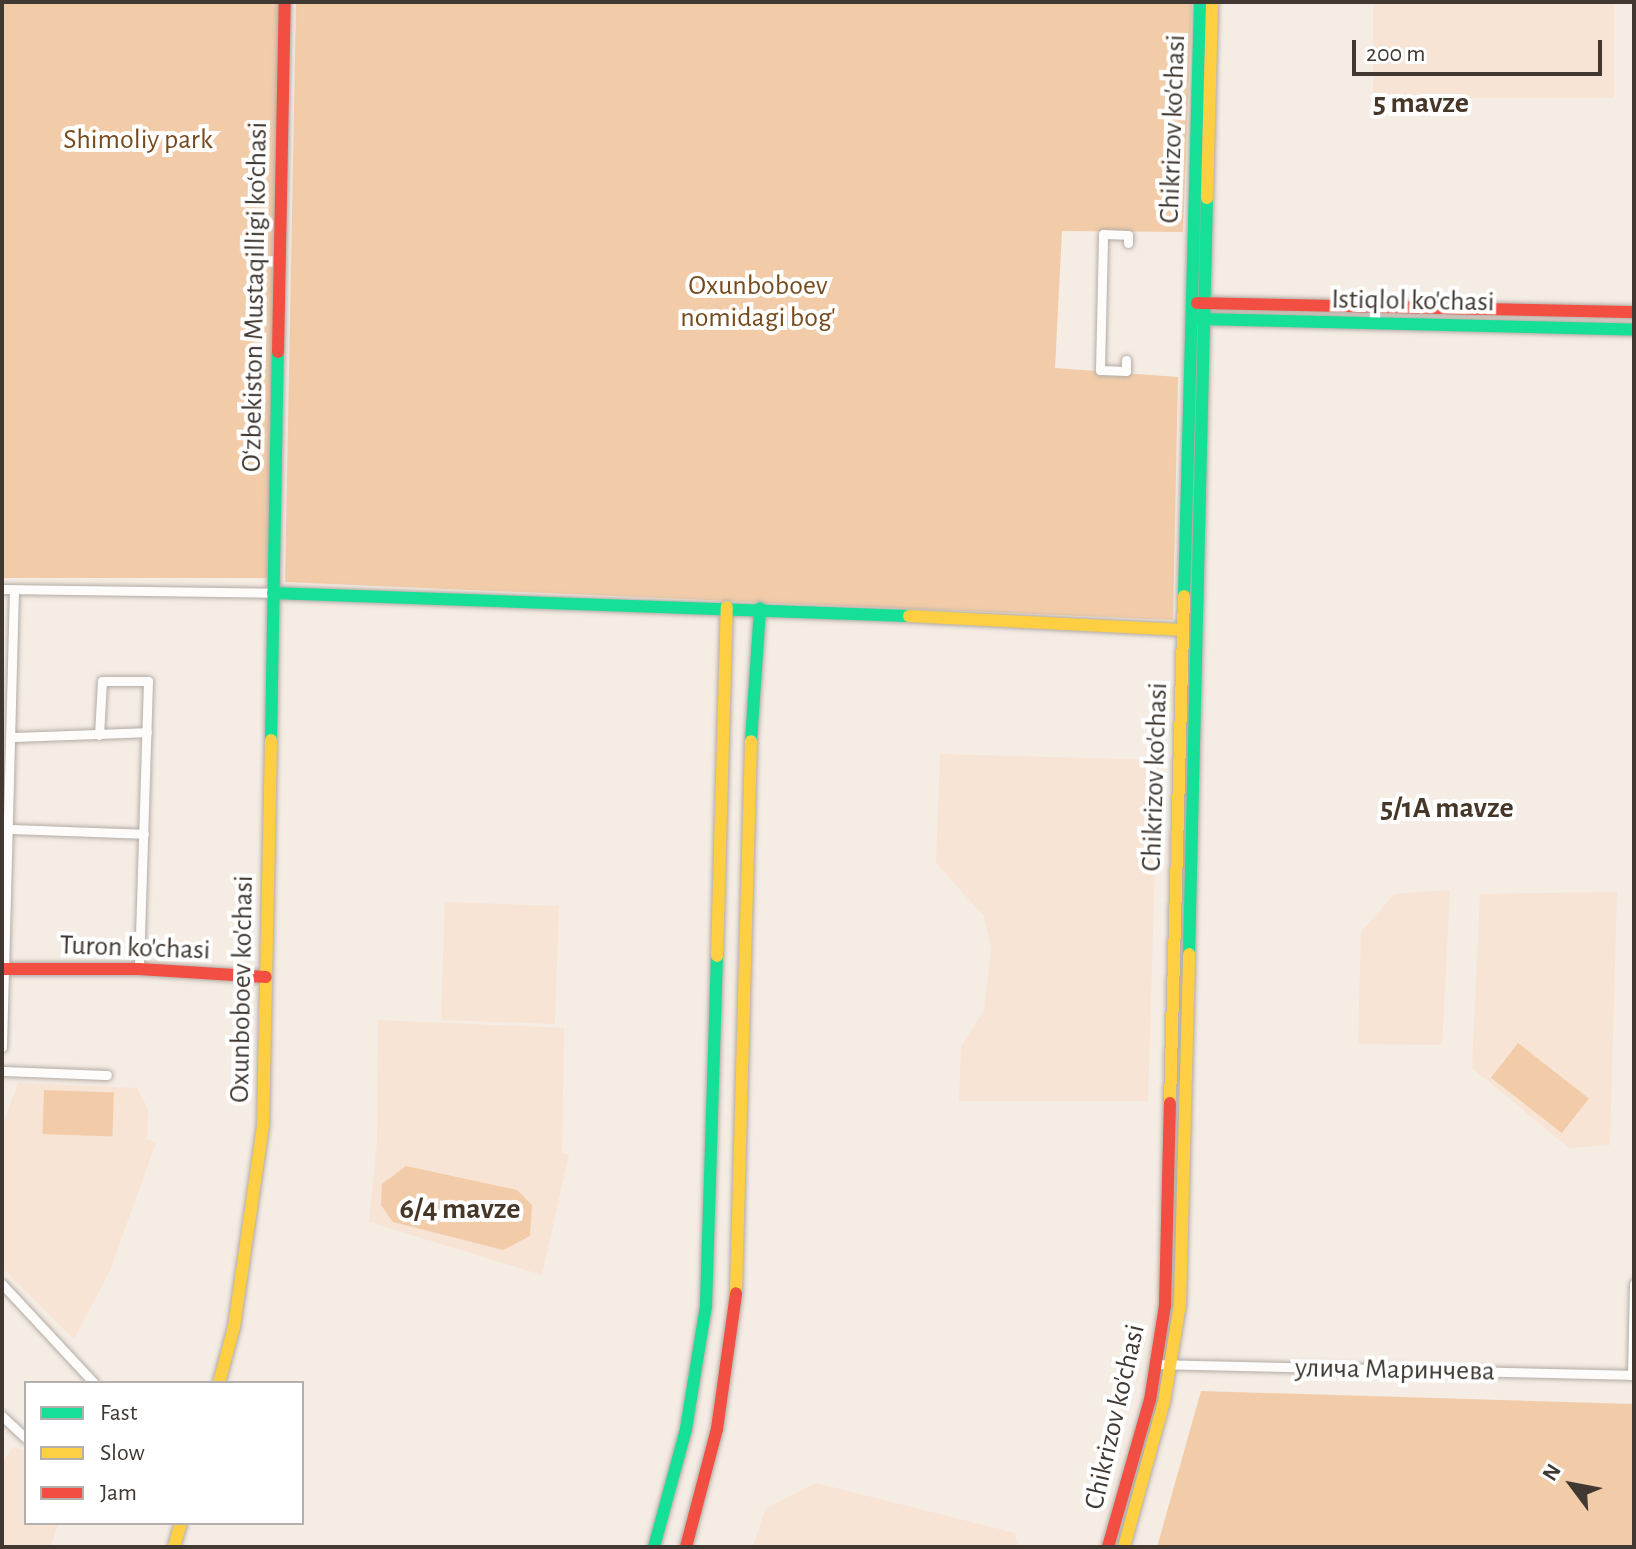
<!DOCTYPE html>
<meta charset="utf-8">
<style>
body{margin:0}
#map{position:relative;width:1636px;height:1549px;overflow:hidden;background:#f5ece4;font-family:"Alegreya Sans",sans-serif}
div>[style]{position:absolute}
.built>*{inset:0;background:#f7e4d4;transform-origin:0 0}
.green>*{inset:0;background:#f2cca9;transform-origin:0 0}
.roads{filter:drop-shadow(0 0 2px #b2aba4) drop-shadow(0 0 2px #b2aba4)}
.street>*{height:9px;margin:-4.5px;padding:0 4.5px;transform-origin:4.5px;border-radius:4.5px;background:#fefcfb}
.fast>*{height:12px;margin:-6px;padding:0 6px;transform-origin:6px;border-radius:6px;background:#16e098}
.slow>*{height:12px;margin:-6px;padding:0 6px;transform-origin:6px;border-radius:6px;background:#ffcf43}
.jam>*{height:12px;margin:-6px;padding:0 6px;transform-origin:6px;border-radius:6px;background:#f24e42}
span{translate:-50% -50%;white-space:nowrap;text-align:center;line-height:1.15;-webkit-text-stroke:8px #fff;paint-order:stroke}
.street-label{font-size:28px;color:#403831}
.park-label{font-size:28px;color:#764a1c}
.neighbourhood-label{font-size:30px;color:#473728;font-weight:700}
.frame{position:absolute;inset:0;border:4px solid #403831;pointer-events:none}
.legend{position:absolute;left:24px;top:1381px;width:280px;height:144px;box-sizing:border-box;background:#fff;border:2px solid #b3afad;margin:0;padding:10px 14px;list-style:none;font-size:24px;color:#403831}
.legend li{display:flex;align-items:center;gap:16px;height:40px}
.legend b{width:40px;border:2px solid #b3afad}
.north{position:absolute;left:1532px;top:1445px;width:80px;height:80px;-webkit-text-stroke:6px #fff;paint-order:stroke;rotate:302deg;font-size:22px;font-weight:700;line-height:32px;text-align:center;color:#403831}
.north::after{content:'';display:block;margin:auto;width:28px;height:36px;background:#403831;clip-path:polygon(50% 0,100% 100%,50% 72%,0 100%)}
.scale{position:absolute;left:1352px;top:40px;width:250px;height:36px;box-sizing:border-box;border:4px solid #403831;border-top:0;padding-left:10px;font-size:24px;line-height:28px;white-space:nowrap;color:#403831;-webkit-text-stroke:6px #fff;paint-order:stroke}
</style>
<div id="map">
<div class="built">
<i style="left:1373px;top:2px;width:241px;height:96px"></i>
<i style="clip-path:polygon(940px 754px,1158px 760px,1148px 1101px,959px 1101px,961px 1047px,984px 1010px,991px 948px,984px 916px,936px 863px)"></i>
<i style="clip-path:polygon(1450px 890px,1442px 1045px,1358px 1044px,1361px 932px,1394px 894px)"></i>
<i style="clip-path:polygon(1617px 892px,1610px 1145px,1569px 1148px,1472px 1068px,1480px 894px)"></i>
<i style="left:445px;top:902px;width:114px;height:118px;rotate:2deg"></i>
<i style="clip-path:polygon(378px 1020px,564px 1028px,562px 1153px,569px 1154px,542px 1275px,369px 1222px,377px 1142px)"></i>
<i style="clip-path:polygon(18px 1083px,137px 1088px,148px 1109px,147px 1139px,156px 1143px,110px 1270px,74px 1339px,2px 1268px,2px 1126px)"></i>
<i style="clip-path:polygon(14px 1447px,26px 1451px,26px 1523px,58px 1523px,51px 1547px,2px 1547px,2px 1462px)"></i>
<i style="clip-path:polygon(816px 1483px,1015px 1533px,1018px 1547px,753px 1547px,765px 1509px)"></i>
</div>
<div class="green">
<i style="left:2px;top:2px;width:276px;height:576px"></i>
<i style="clip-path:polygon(296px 2px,1192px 2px,1183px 232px,1062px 231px,1055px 368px,1178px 377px,1173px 620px,285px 582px)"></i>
<i style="left:1518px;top:1043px;width:90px;height:44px;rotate:38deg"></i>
<i style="left:44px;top:1090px;width:70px;height:44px;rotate:2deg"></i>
<i style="clip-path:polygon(406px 1166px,517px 1190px,532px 1205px,530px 1236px,503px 1250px,393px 1222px,381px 1205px,382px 1184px)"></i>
<i style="clip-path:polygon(1201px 1391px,1634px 1404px,1634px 1547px,1157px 1547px)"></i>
</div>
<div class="roads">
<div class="street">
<i style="left:1126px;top:360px;width:11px;rotate:90deg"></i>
<i style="left:1126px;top:371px;width:26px;rotate:-178deg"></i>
<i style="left:1100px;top:370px;width:136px;rotate:-88.7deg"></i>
<i style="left:1103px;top:234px;width:25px;rotate:2deg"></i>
<i style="left:1128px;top:235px;width:8px;rotate:90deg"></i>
<i style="left:2px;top:589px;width:271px;rotate:0.8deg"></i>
<i style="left:99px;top:735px;width:54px;rotate:-86.8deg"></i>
<i style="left:102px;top:681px;width:46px"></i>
<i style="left:148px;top:681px;width:288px;rotate:91.8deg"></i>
<i style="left:12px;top:737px;width:135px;rotate:-2.1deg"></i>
<i style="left:9px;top:829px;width:135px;rotate:2.1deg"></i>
<i style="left:2px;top:1047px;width:458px;rotate:-88.5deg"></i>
<i style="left:2px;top:1071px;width:105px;rotate:2.2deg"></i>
<i style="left:2px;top:1284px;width:135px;rotate:47.1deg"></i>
<i style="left:1157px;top:1364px;width:477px;rotate:1.3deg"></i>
<i style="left:1632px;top:1375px;width:91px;rotate:-88.7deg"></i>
<i style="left:2px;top:1416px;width:33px;rotate:43deg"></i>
</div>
<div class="fast">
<i style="left:1198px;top:319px;width:436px;rotate:1.4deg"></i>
<i style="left:273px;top:593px;width:636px;rotate:2.07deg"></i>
<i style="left:1184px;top:596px;width:594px;rotate:-88.46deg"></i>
<i style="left:271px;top:740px;width:388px;rotate:-89deg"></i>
<i style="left:751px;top:741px;width:133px;rotate:-86.1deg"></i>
<i style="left:1189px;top:954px;width:756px;rotate:-88.64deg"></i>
<i style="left:654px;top:1547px;width:122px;rotate:-74.8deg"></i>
<i style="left:686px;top:1429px;width:126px;rotate:-80.8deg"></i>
<i style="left:706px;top:1305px;width:349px;rotate:-88.2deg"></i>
</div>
<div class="slow">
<i style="left:1207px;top:198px;width:196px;rotate:-88.5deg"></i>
<i style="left:909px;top:616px;width:274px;rotate:2.9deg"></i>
<i style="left:717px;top:956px;width:349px;rotate:-88.4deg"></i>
<i style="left:1170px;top:1103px;width:507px;rotate:-88.42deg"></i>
<i style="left:736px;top:1293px;width:552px;rotate:-88.44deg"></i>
<i style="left:219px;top:1383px;width:58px;rotate:-75deg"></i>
<i style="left:234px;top:1327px;width:204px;rotate:-81.8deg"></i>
<i style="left:263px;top:1125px;width:385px;rotate:-88.8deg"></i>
<i style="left:174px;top:1547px;width:25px;rotate:-74deg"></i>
<i style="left:1124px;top:1547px;width:150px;rotate:-74.6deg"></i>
<i style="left:1164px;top:1402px;width:99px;rotate:-80.7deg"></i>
<i style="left:1180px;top:1304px;width:350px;rotate:-88.5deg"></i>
</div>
<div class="jam">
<i style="left:1197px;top:303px;width:437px;rotate:1.2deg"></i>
<i style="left:278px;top:352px;width:350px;rotate:-88.9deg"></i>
<i style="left:2px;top:969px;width:137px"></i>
<i style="left:139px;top:969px;width:127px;rotate:3.6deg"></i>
<i style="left:686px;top:1547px;width:122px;rotate:-75.3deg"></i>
<i style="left:717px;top:1429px;width:137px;rotate:-82deg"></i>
<i style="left:1108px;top:1547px;width:153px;rotate:-74.1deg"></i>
<i style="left:1150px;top:1400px;width:96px;rotate:-81deg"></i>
<i style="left:1165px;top:1305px;width:202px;rotate:-88.6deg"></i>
</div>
</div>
<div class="street-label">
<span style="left:1173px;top:129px;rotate:-88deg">Chikrizov ko'chasi</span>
<span style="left:255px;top:297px;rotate:-89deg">O‘zbekiston Mustaqilligi ko‘chasi</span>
<span style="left:1413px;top:301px;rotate:1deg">Istiqlol ko'chasi</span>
<span style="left:1155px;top:777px;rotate:-88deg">Chikrizov ko'chasi</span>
<span style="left:135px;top:948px;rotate:2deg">Turon ko'chasi</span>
<span style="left:242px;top:989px;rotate:-89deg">Oxunboboev ko'chasi</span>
<span style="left:1395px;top:1370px;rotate:1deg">улича Маринчева</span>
<span style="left:1115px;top:1417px;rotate:-77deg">Chikrizov ko'chasi</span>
</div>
<div class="park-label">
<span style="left:138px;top:140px">Shimoliy park</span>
<span style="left:758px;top:302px">Oxunboboev<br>nomidagi bog'</span>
</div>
<div class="neighbourhood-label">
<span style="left:1421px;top:103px">5 mavze</span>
<span style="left:1447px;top:808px">5/1A mavze</span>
<span style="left:460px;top:1209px">6/4 mavze</span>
</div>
<div class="frame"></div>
<ul class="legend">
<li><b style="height:10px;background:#16e098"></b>Fast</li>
<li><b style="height:10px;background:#ffcf43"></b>Slow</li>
<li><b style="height:10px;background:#f24e42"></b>Jam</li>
</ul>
<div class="north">N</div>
<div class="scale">200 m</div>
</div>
